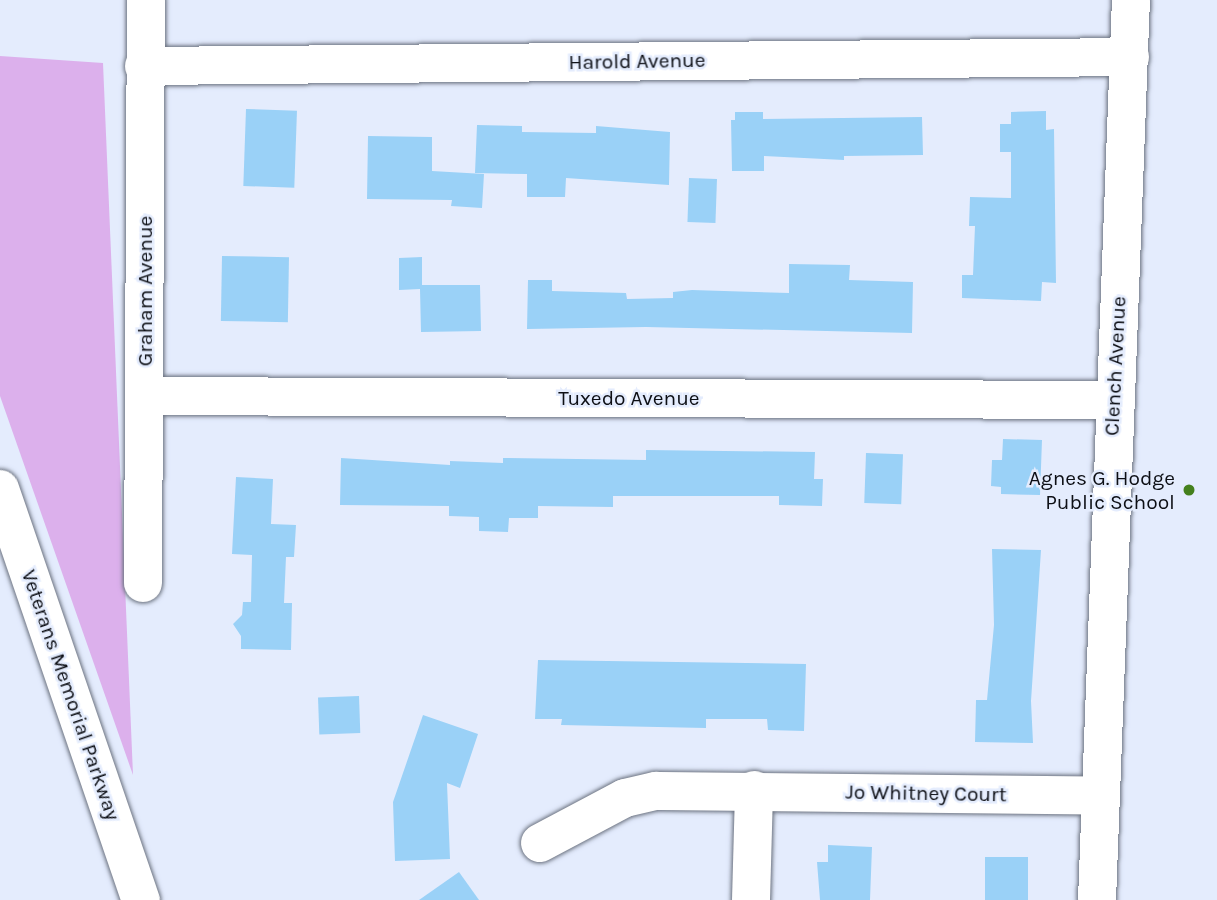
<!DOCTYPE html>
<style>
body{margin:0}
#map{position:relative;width:1217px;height:900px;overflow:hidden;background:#e4ecfd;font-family:Karla,sans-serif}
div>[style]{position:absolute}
.green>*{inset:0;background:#dcb0ec}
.building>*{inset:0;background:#9ad1f7;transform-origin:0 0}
.roads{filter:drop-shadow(0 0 2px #6c7381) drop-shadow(0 0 2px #6c7381)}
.minor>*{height:38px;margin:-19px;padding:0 19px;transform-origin:19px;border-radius:19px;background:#fff}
.major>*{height:38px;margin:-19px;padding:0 19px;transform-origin:19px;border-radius:19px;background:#fff}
.dots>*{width:19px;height:19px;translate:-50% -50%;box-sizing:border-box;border:4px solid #e4ecfd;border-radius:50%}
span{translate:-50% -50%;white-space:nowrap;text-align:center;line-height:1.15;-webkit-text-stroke:5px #e4ecfd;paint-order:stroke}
.street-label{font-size:21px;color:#0d0f15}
.poi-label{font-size:21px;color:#0d0f15}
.right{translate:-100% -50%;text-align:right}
</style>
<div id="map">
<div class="green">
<i style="clip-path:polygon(0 56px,103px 63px,133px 775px,0 396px)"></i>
</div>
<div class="building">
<i style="left:246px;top:109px;width:51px;height:77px;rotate:2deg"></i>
<i style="clip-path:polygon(1046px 111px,1046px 130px,1054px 129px,1056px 283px,1042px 282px,1041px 301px,962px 298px,962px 275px,973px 275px,975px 226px,969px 226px,970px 197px,1011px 198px,1011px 152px,1000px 152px,1000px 124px,1011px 124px,1011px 112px)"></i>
<i style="clip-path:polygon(735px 112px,763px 112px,763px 119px,922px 117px,923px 155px,844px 156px,844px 160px,764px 156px,764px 171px,732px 171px,731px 120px,735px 120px)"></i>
<i style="clip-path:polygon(477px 125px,522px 126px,522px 132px,596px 133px,596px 126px,670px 132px,669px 185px,566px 178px,565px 197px,527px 197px,527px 174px,475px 173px)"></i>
<i style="clip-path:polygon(368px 136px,432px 137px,432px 171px,484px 174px,482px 208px,451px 206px,452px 200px,367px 199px)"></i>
<i style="left:689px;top:178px;width:28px;height:44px;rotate:2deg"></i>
<i style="left:222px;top:256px;width:67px;height:65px;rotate:1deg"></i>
<i style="clip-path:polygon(422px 257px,422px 285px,480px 285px,481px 331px,421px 332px,420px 289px,399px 290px,399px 258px)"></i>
<i style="clip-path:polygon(789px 264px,850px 265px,849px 280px,913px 282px,912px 333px,646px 327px,527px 329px,528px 280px,552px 280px,552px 291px,626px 293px,627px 299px,673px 298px,673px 292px,692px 290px,789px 293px)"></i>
<i style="clip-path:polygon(1003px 439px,1042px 440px,1040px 495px,1001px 494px,1001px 487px,991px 486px,992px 460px,1002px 460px)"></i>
<i style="clip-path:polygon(646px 450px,815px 452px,814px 479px,823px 479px,822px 506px,779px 505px,779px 496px,613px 496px,613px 507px,538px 506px,538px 518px,509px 518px,508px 532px,479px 531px,479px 517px,449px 516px,449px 506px,340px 505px,341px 458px,450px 465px,450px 461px,503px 463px,503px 458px,646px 460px)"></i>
<i style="left:866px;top:453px;width:37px;height:50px;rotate:2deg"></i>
<i style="clip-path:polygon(236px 477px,273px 479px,271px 524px,296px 525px,294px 557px,286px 557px,284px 603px,292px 603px,291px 650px,241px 649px,241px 636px,233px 624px,242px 615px,243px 602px,251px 602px,252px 555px,232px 554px)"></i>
<i style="clip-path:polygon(992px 549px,1041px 550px,1031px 701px,1033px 743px,975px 742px,976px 700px,987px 700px,994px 625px)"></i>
<i style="clip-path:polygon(538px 660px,806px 664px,804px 731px,768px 730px,767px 719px,706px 719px,706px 728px,561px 725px,562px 719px,535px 719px)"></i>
<i style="left:359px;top:696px;width:37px;height:41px;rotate:88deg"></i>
<i style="clip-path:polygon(423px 715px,478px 734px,460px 788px,447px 783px,450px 859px,395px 861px,393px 802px)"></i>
<i style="clip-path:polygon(828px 845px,872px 847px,870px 900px,820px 900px,817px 862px,828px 862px)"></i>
<i style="left:985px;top:857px;width:43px;height:43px"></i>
<i style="clip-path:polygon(459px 872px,479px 900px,419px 900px)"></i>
</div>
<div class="roads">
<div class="minor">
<i style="left:144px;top:66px;width:986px;rotate:-0.52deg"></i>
<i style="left:145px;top:396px;width:968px;rotate:0.24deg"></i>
<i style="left:143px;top:583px;width:583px;rotate:-89.71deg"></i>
<i style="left:540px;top:843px;width:96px;rotate:-27.9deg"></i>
<i style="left:625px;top:798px;width:32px;rotate:-13deg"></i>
<i style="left:656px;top:791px;width:442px;rotate:0.6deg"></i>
<i style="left:751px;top:900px;width:110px;rotate:-88.4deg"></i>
<i style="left:1097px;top:900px;width:901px;rotate:-87.84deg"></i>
</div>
<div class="major">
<i style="left:0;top:489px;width:435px;rotate:71.1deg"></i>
</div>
</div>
<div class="dots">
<i style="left:1189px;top:490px;background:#44801d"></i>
</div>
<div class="street-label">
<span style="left:637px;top:61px;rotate:-1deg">Harold Avenue</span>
<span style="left:145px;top:291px;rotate:-90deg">Graham Avenue</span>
<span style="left:1115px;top:366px;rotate:-87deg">Clench Avenue</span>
<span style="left:629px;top:398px">Tuxedo Avenue</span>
<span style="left:71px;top:695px;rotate:71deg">Veterans Memorial Parkway</span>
<span style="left:926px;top:793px;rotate:1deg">Jo Whitney Court</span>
</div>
<div class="poi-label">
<span class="right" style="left:1175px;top:490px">Agnes G. Hodge<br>Public School</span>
</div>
</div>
